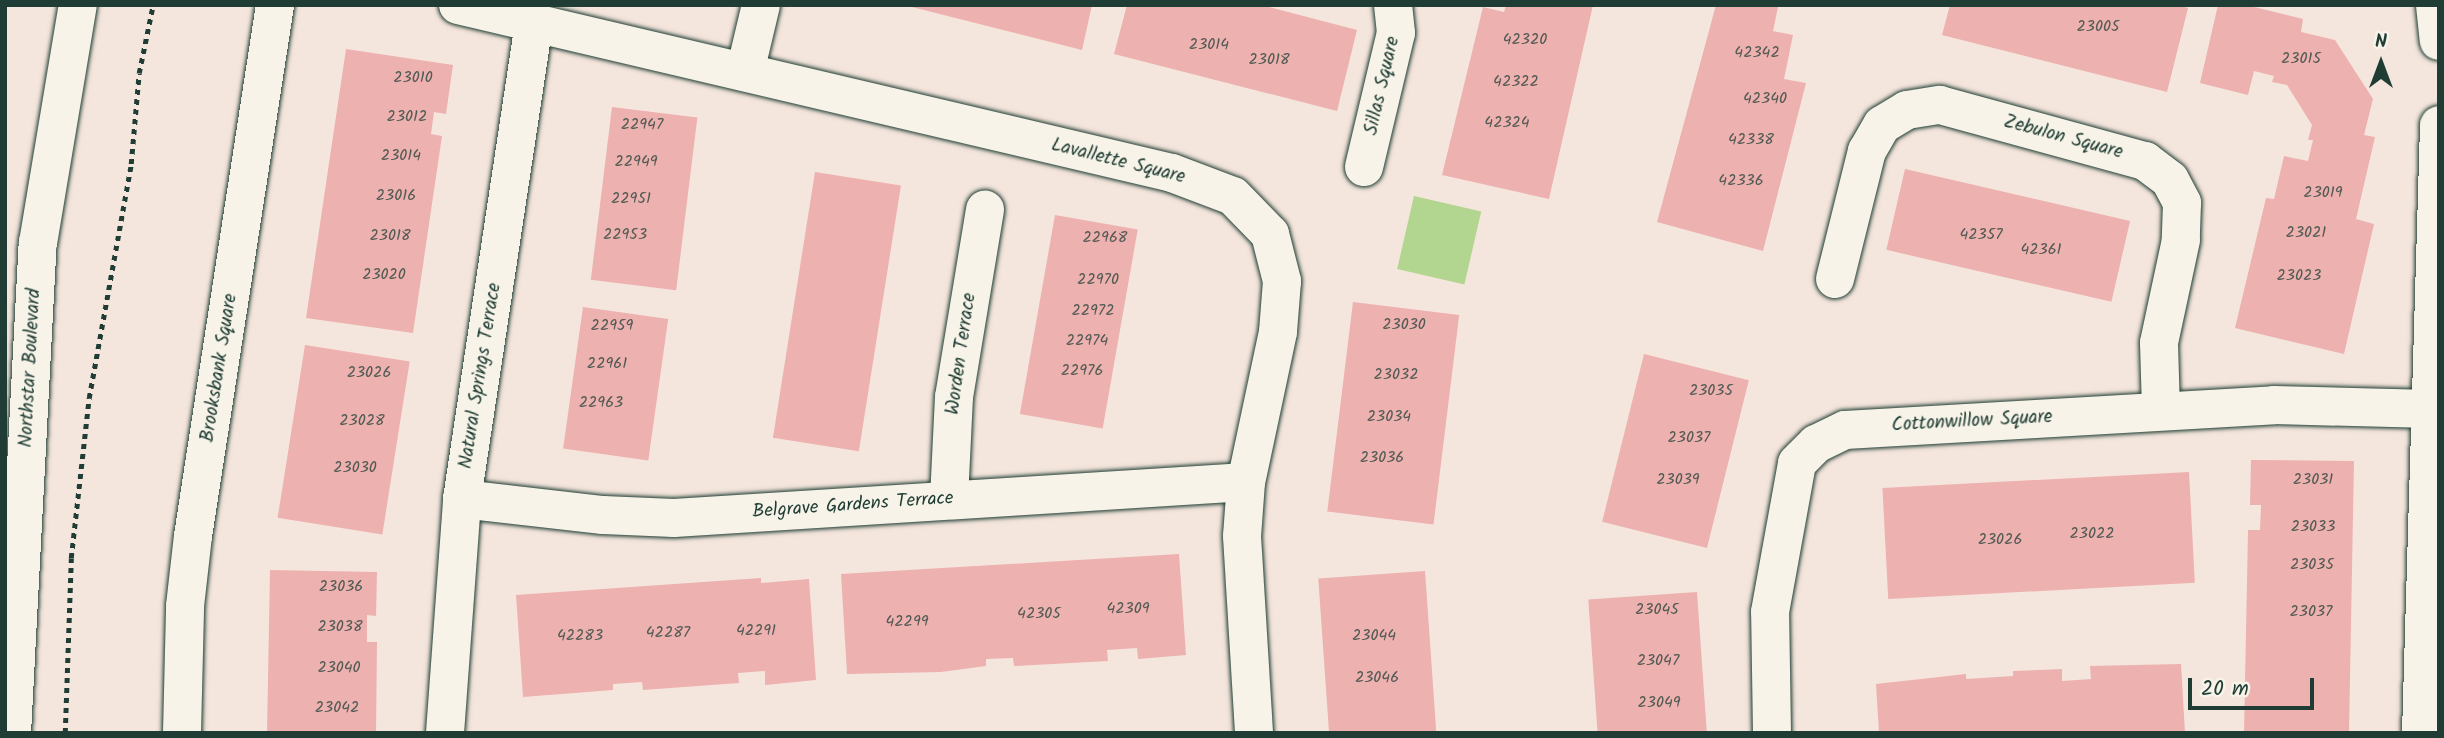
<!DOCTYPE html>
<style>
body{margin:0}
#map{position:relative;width:2444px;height:738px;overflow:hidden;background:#f5e6dd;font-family:Kalam,sans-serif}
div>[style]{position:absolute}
.green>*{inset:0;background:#b2d590;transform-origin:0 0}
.building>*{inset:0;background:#edb1b0;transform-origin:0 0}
.path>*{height:4.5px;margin-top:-2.25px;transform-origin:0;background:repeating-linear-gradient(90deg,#1f3d34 0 5px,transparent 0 10px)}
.roads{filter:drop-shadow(0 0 2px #1f3d34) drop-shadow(0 0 2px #1f3d34)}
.street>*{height:38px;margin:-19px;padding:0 19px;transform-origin:19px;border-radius:19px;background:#f7f3e8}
.primary>*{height:38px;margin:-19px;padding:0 19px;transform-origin:19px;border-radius:19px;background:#f7f3e8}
span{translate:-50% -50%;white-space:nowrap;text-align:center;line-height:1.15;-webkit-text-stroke:7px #f7f3e8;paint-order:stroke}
.number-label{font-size:16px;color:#525a53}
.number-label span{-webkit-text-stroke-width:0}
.street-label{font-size:19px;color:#1f3d34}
.frame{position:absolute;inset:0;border:7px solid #1f3d34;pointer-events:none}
.north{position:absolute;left:2346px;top:28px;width:70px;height:70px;-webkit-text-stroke:5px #f7f3e8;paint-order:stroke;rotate:0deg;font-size:19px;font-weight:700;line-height:28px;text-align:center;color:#1f3d34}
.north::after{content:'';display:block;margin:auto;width:24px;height:32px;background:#1f3d34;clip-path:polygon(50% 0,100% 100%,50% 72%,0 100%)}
.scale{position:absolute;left:2188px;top:678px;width:126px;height:32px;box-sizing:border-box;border:4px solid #1f3d34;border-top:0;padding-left:9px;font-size:21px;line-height:24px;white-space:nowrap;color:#1f3d34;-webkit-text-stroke:5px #f7f3e8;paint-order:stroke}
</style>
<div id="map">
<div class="green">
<i style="left:1414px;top:196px;width:69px;height:75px;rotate:13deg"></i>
</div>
<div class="building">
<i style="clip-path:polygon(904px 5px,1092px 5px,1082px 50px)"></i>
<i style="clip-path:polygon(1127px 5px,1261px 5px,1357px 30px,1337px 111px,1114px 54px)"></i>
<i style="clip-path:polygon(1506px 5px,1593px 5px,1549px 199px,1442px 175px,1483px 7px,1504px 12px)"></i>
<i style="clip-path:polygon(1716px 5px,1784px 5px,1778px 7px,1773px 31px,1793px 35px,1784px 79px,1806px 83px,1763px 251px,1657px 222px)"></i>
<i style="clip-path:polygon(1950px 5px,2177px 5px,2188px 8px,2167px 92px,1942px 35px)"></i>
<i style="clip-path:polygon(2218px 5px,2246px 5px,2303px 19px,2301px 32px,2335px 40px,2373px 99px,2364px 135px,2375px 137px,2356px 219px,2374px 224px,2344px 354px,2235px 328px,2266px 198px,2274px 199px,2284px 156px,2308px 161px,2313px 140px,2308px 140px,2312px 125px,2287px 85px,2272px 82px,2274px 76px,2254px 71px,2248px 95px,2200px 83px)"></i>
<i style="clip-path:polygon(346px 49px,453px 65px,446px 114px,434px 112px,431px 134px,442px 136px,413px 333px,306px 318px)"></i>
<i style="left:612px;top:107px;width:86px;height:174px;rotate:7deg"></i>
<i style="left:1905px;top:169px;width:231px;height:83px;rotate:13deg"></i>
<i style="left:815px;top:172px;width:87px;height:269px;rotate:9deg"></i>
<i style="left:1055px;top:215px;width:84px;height:202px;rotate:10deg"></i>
<i style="left:1353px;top:302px;width:107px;height:211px;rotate:7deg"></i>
<i style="left:583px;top:307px;width:86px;height:143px;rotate:8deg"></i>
<i style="left:305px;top:345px;width:106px;height:175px;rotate:9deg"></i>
<i style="left:1644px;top:354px;width:108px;height:173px;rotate:14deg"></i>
<i style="clip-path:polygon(2251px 460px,2354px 461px,2349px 733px,2244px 733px,2248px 530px,2260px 530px,2261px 505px,2250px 505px)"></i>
<i style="left:2189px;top:472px;width:111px;height:307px;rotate:87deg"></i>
<i style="clip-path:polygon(1179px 554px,1186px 655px,1138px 659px,1137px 648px,1107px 650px,1108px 661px,1014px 666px,1013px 658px,986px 659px,986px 666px,941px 672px,847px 674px,841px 574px)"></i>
<i style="clip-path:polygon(270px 570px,377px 572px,376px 616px,367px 615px,367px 642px,377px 642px,376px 733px,267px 733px)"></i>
<i style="left:1425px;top:571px;width:162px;height:107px;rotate:86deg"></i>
<i style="clip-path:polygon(761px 578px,761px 583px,809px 579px,816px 680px,765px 685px,765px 671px,738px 673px,739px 683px,643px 690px,642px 682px,613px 684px,613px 690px,523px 697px,516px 595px)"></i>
<i style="left:1697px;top:592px;width:141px;height:109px;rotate:86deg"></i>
<i style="clip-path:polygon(2181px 664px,2185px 733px,1879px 733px,1876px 684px,1966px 674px,1966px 679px,2013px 676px,2013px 671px,2062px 669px,2062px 681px,2091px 679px,2090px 666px)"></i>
</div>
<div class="path">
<i style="left:65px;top:733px;width:175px;rotate:-88deg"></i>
<i style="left:71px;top:558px;width:161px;rotate:-83.6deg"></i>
<i style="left:89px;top:398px;width:238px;rotate:-79.8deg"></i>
<i style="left:131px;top:164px;width:91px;rotate:-85deg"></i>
<i style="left:139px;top:73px;width:69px;rotate:-78.4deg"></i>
</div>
<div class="roads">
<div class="street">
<i style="left:458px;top:5px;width:733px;rotate:13.24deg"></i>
<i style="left:1172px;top:173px;width:65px;rotate:20.7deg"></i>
<i style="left:1233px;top:196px;width:53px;rotate:45.8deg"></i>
<i style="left:1270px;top:234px;width:49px;rotate:75.7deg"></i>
<i style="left:1282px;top:281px;width:51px;rotate:94.5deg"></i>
<i style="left:1278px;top:332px;width:153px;rotate:102deg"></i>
<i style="left:1246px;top:482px;width:54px;rotate:94.2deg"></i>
<i style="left:1242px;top:536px;width:197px;rotate:86.5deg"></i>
<i style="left:2435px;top:5px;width:36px;rotate:84deg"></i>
<i style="left:745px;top:72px;width:69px;rotate:-76.6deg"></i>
<i style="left:1364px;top:167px;width:138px;rotate:-76.6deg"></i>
<i style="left:1396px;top:33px;width:28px;rotate:-96deg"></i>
<i style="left:1835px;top:279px;width:132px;rotate:-76deg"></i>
<i style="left:1867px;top:151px;width:30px;rotate:-60deg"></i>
<i style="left:1882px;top:125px;width:29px;rotate:-31deg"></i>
<i style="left:1907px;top:110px;width:33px;rotate:-9deg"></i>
<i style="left:1940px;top:105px;width:213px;rotate:15.3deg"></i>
<i style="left:2145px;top:161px;width:31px;rotate:37deg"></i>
<i style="left:2170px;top:180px;width:26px;rotate:62deg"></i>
<i style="left:2182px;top:203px;width:37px;rotate:92deg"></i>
<i style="left:2181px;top:240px;width:105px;rotate:102.1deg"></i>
<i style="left:2159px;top:343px;width:68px;rotate:88.3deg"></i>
<i style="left:462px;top:499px;width:142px;rotate:6.5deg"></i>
<i style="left:603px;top:515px;width:71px;rotate:2.4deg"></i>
<i style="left:674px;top:518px;width:573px;rotate:-3.6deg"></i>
<i style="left:949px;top:499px;width:102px;rotate:-87.2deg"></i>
<i style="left:954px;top:397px;width:190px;rotate:-80.6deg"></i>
<i style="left:182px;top:733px;width:127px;rotate:-88.6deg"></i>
<i style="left:185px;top:606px;width:70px;rotate:-83.5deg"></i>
<i style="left:193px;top:536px;width:537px;rotate:-81.22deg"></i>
<i style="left:445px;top:733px;width:235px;rotate:-85.8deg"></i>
<i style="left:462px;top:499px;width:483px;rotate:-81.4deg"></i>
<i style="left:1772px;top:733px;width:121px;rotate:-90.9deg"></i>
<i style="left:1770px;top:612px;width:151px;rotate:-79.7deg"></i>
<i style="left:1797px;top:463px;width:27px;rotate:-45deg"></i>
<i style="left:1816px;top:444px;width:32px;rotate:-26deg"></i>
<i style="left:1845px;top:430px;width:430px;rotate:-3.3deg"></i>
<i style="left:2274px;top:405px;width:157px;rotate:1.5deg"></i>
<i style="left:2421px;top:733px;width:608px;rotate:-88.3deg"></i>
</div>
<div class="primary">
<i style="left:12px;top:733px;width:491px;rotate:-87deg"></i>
<i style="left:38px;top:243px;width:241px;rotate:-80.5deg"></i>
</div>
</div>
<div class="number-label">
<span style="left:2098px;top:27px">23005</span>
<span style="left:1525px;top:40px">42320</span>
<span style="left:1209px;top:45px">23014</span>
<span style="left:1757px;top:53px">42342</span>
<span style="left:2301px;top:59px">23015</span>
<span style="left:1269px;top:60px">23018</span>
<span style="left:413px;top:78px">23010</span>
<span style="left:1516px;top:82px">42322</span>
<span style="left:1765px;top:99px">42340</span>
<span style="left:407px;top:117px">23012</span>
<span style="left:1507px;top:123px">42324</span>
<span style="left:642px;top:125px">22947</span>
<span style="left:1751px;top:140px">42338</span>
<span style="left:401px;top:156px">23014</span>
<span style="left:636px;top:162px">22949</span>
<span style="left:1741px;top:181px">42336</span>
<span style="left:2323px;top:193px">23019</span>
<span style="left:396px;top:196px">23016</span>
<span style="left:631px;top:199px">22951</span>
<span style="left:2306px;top:233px">23021</span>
<span style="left:625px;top:235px">22953</span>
<span style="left:1981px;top:235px">42357</span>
<span style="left:390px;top:236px">23018</span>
<span style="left:1105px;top:238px">22968</span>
<span style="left:2041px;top:250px">42361</span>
<span style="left:384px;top:275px">23020</span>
<span style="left:2299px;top:276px">23023</span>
<span style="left:1098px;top:280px">22970</span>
<span style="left:1093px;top:311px">22972</span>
<span style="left:1404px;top:325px">23030</span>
<span style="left:612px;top:326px">22959</span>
<span style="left:1087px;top:341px">22974</span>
<span style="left:607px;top:364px">22961</span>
<span style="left:1082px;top:371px">22976</span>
<span style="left:369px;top:373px">23026</span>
<span style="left:1396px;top:375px">23032</span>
<span style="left:1711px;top:391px">23035</span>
<span style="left:601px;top:403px">22963</span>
<span style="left:1389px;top:417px">23034</span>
<span style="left:362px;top:421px">23028</span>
<span style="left:1689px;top:438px">23037</span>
<span style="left:1382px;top:458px">23036</span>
<span style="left:355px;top:468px">23030</span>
<span style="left:1678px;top:480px">23039</span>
<span style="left:2313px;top:480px">23031</span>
<span style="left:2313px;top:527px">23033</span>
<span style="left:2092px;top:534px">23022</span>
<span style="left:2000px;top:540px">23026</span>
<span style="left:2312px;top:565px">23035</span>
<span style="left:341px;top:587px">23036</span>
<span style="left:1128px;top:609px">42309</span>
<span style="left:1657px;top:610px">23045</span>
<span style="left:2311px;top:612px">23037</span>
<span style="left:1039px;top:614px">42305</span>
<span style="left:907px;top:622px">42299</span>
<span style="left:340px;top:627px">23038</span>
<span style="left:756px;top:631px">42291</span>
<span style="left:668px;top:633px">42287</span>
<span style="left:580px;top:636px">42283</span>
<span style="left:1374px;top:636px">23044</span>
<span style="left:1658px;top:661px">23047</span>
<span style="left:339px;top:668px">23040</span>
<span style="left:1377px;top:678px">23046</span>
<span style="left:1659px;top:703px">23049</span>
<span style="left:337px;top:708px">23042</span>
</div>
<div class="street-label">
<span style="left:1383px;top:86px;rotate:-77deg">Sillas Square</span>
<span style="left:2063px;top:138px;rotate:15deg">Zebulon Square</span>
<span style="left:1118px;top:162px;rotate:14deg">Lavallette Square</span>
<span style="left:962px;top:354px;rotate:-82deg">Worden Terrace</span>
<span style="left:31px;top:368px;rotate:-87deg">Northstar Boulevard</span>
<span style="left:220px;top:368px;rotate:-81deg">Brooksbank Square</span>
<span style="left:481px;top:376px;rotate:-81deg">Natural Springs Terrace</span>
<span style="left:1972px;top:422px;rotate:-3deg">Cottonwillow Square</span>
<span style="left:853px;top:506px;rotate:-4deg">Belgrave Gardens Terrace</span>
</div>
<div class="frame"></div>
<div class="north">N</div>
<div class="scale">20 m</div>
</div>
